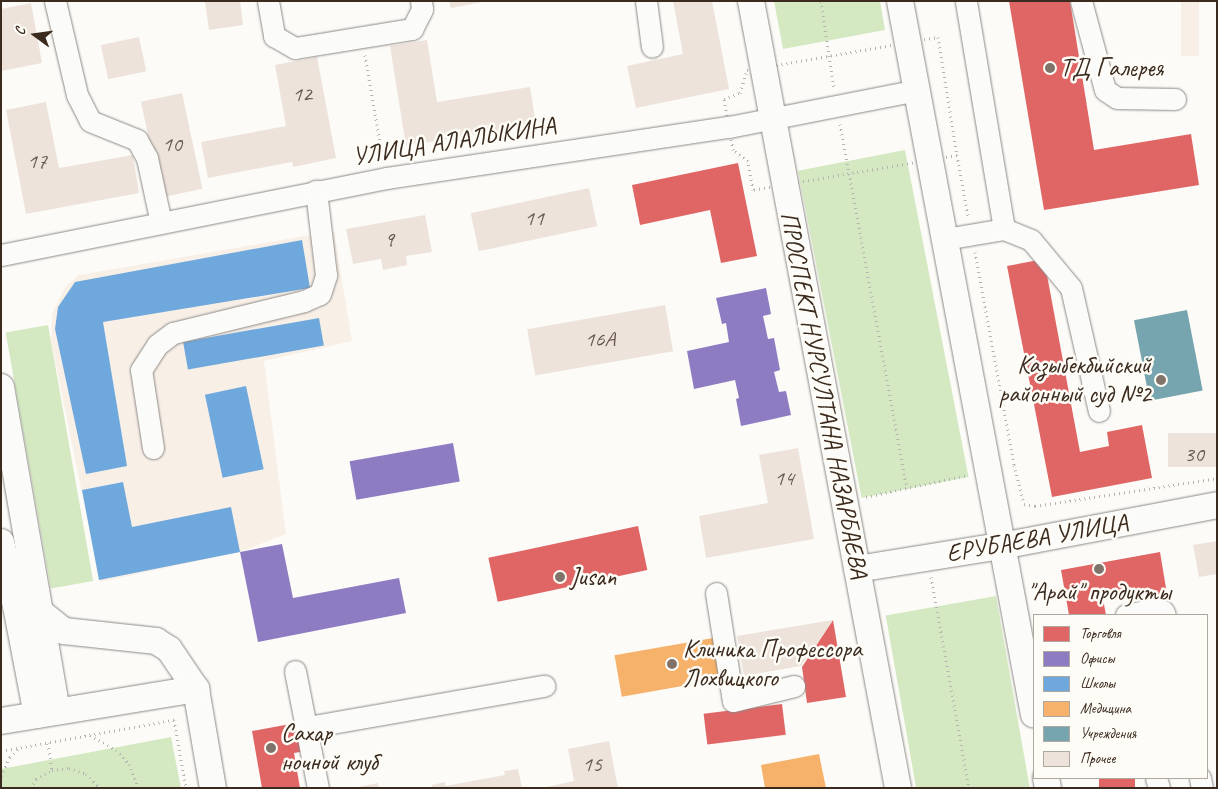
<!DOCTYPE html>
<meta charset="utf-8">
<style>
body{margin:0}
#map{position:relative;width:1218px;height:789px;overflow:hidden;background:#fcfbf8;font-family:Caveat,sans-serif}
div>[style]{position:absolute}
.built>*{inset:0;background:#f8efe7;transform-origin:0 0}
.green>*{inset:0;background:#d4e9c2;transform-origin:0 0}
.shops>*{inset:0;background:#e06666;transform-origin:0 0}
.offices>*{inset:0;background:#8e7cc3;transform-origin:0 0}
.schools>*{inset:0;background:#6fa8dc;transform-origin:0 0}
.health>*{inset:0;background:#f6b26b;transform-origin:0 0}
.public>*{inset:0;background:#76a5af;transform-origin:0 0}
.building>*{inset:0;background:#ede3db;transform-origin:0 0}
.path>*{height:3px;margin-top:-1.5px;transform-origin:0;background:repeating-linear-gradient(90deg,#b6b4b1 0 1px,transparent 0 5px)}
.roads{filter:drop-shadow(0 0 1px #8d8985) drop-shadow(0 0 1px #8d8985)}
.minor>*{height:21px;margin:-10.5px;padding:0 10.5px;transform-origin:10.5px;border-radius:10.5px;background:#fbfbf9}
.major>*{height:26px;margin:-13px;padding:0 13px;transform-origin:13px;border-radius:13px;background:#fbfbf9}
.dots>*{width:14px;height:14px;translate:-50% -50%;box-sizing:border-box;border:2px solid #fdfcf7;border-radius:50%}
span{translate:-50% -50%;white-space:nowrap;text-align:center;line-height:1.15;-webkit-text-stroke:5px #fdfcf7;paint-order:stroke}
.number-label{font-size:22px;color:#68584d}
.number-label span{-webkit-text-stroke-width:0}
.poi-label{font-size:25px;color:#3b2a1e}
.left{translate:0 -50%;text-align:left}
.right{translate:-100% -50%;text-align:right}
.street-label{font-size:25px;color:#3b2a1e}
.frame{position:absolute;inset:0;border:2px solid #3b2a1e;pointer-events:none}
.legend{position:absolute;left:1033px;top:614px;width:175px;height:165px;box-sizing:border-box;background:#fdfcf7;border:1px solid #afa8a0;margin:0;padding:6px 9px;list-style:none;font-size:15px;color:#3b2a1e}
.legend li{display:flex;align-items:center;gap:10px;height:25px}
.legend b{width:25px;border:1px solid #afa8a0}
.north{position:absolute;left:10px;top:10px;width:50px;height:50px;-webkit-text-stroke:4px #fdfcf7;paint-order:stroke;rotate:284deg;font-size:14px;font-weight:700;line-height:20px;text-align:center;color:#3b2a1e}
.north::after{content:'';display:block;margin:auto;width:18px;height:22px;background:#3b2a1e;clip-path:polygon(50% 0,100% 100%,50% 72%,0 100%)}
</style>
<div id="map">
<div class="built">
<i style="left:1181px;top:1px;width:18px;height:55px"></i>
<i style="clip-path:polygon(334px 231px,352px 341px,264px 361px,286px 534px,240px 552px,100px 582px,51px 341px,52px 314px,66px 286px,79px 275px)"></i>
</div>
<div class="green">
<i style="clip-path:polygon(774px 1px,880px 1px,885px 30px,783px 49px)"></i>
<i style="left:905px;top:150px;width:333px;height:109px;rotate:79deg"></i>
<i style="left:48px;top:325px;width:260px;height:43px;rotate:80deg"></i>
<i style="left:996px;top:596px;width:195px;height:112px;rotate:80deg"></i>
<i style="clip-path:polygon(171px 737px,181px 788px,1px 788px,1px 769px)"></i>
</div>
<div class="shops">
<i style="clip-path:polygon(1009px 1px,1070px 1px,1094px 150px,1191px 134px,1199px 185px,1044px 210px)"></i>
<i style="clip-path:polygon(738px 163px,757px 256px,721px 263px,710px 210px,640px 225px,632px 185px)"></i>
<i style="clip-path:polygon(1044px 259px,1080px 452px,1109px 446px,1107px 432px,1142px 425px,1152px 478px,1052px 497px,1007px 266px)"></i>
<i style="left:638px;top:526px;width:45px;height:153px;rotate:78deg"></i>
<i style="clip-path:polygon(1160px 552px,1167px 594px,1132px 601px,1131px 594px,1103px 599px,1106px 615px,1069px 615px,1061px 570px)"></i>
<i style="clip-path:polygon(833px 620px,846px 697px,807px 703px,802px 667px)"></i>
<i style="left:782px;top:704px;width:31px;height:79px;rotate:83deg"></i>
<i style="clip-path:polygon(301px 722px,306px 751px,294px 753px,300px 788px,262px 788px,252px 731px)"></i>
<i style="left:1099px;top:778px;width:36px;height:10px"></i>
</div>
<div class="offices">
<i style="clip-path:polygon(766px 288px,771px 314px,763px 316px,768px 339px,774px 338px,780px 370px,774px 372px,779px 392px,786px 391px,791px 415px,741px 426px,736px 399px,739px 398px,735px 380px,694px 389px,687px 351px,729px 342px,726px 323px,722px 324px,716px 298px)"></i>
<i style="left:453px;top:443px;width:39px;height:105px;rotate:80deg"></i>
<i style="clip-path:polygon(282px 544px,293px 598px,399px 578px,406px 613px,258px 642px,240px 552px)"></i>
</div>
<div class="schools">
<i style="clip-path:polygon(302px 240px,310px 288px,103px 322px,127px 466px,86px 474px,55px 329px,58px 307px,75px 282px)"></i>
<i style="left:319px;top:318px;width:28px;height:138px;rotate:80deg"></i>
<i style="left:246px;top:386px;width:85px;height:42px;rotate:78deg"></i>
<i style="clip-path:polygon(123px 482px,132px 527px,231px 507px,240px 552px,99px 580px,82px 490px)"></i>
</div>
<div class="health">
<i style="left:713px;top:638px;width:42px;height:100px;rotate:80deg"></i>
<i style="clip-path:polygon(819px 754px,826px 788px,765px 788px,761px 765px)"></i>
</div>
<div class="public">
<i style="left:1187px;top:310px;width:82px;height:54px;rotate:79deg"></i>
</div>
<div class="building">
<i style="clip-path:polygon(205px 1px,240px 1px,243px 25px,209px 30px)"></i>
<i style="clip-path:polygon(449px 1px,483px 1px,483px 2px,451px 8px)"></i>
<i style="clip-path:polygon(673px 1px,712px 1px,729px 89px,636px 108px,627px 66px,683px 54px)"></i>
<i style="clip-path:polygon(31px 3px,42px 63px,1px 71px,1px 9px)"></i>
<i style="left:139px;top:37px;width:35px;height:39px;rotate:78deg"></i>
<i style="clip-path:polygon(427px 40px,437px 102px,530px 87px,536px 124px,406px 146px,390px 46px)"></i>
<i style="clip-path:polygon(317px 57px,336px 158px,293px 167px,292px 162px,208px 178px,201px 142px,286px 126px,275px 65px)"></i>
<i style="left:182px;top:93px;width:98px;height:42px;rotate:78deg"></i>
<i style="clip-path:polygon(46px 102px,59px 168px,133px 155px,139px 193px,26px 214px,6px 110px)"></i>
<i style="left:589px;top:188px;width:39px;height:121px;rotate:78deg"></i>
<i style="clip-path:polygon(425px 215px,432px 252px,406px 256px,407px 265px,383px 270px,381px 259px,353px 264px,346px 229px)"></i>
<i style="left:665px;top:305px;width:47px;height:140px;rotate:80deg"></i>
<i style="left:1217px;top:433px;width:34px;height:49px;rotate:90deg"></i>
<i style="clip-path:polygon(798px 448px,814px 539px,706px 558px,699px 516px,768px 503px,759px 455px)"></i>
<i style="clip-path:polygon(1217px 541px,1217px 574px,1199px 577px,1193px 545px)"></i>
<i style="clip-path:polygon(833px 620px,801px 666px,744px 676px,737px 636px)"></i>
<i style="clip-path:polygon(609px 741px,618px 788px,542px 788px,574px 781px,568px 749px)"></i>
<i style="clip-path:polygon(518px 769px,522px 788px,432px 788px,432px 785px,445px 782px,445px 786px,505px 775px,504px 771px)"></i>
<i style="clip-path:polygon(378px 783px,379px 788px,358px 788px,358px 787px)"></i>
</div>
<div class="path">
<i style="left:821px;top:1px;width:89px;rotate:81.6deg"></i>
<i style="left:938px;top:37px;width:120px;rotate:80.9deg"></i>
<i style="left:957px;top:155px;width:207px;rotate:170.3deg"></i>
<i style="left:753px;top:190px;width:29px;rotate:-100deg"></i>
<i style="left:748px;top:161px;width:19px;rotate:-144deg"></i>
<i style="left:733px;top:150px;width:52px;rotate:-100deg"></i>
<i style="left:724px;top:99px;width:17px;rotate:-21deg"></i>
<i style="left:740px;top:93px;width:24px;rotate:-73deg"></i>
<i style="left:747px;top:70px;width:194px;rotate:-9.8deg"></i>
<i style="left:365px;top:55px;width:107px;rotate:80.3deg"></i>
<i style="left:840px;top:124px;width:370px;rotate:79.6deg"></i>
<i style="left:957px;top:155px;width:62px;rotate:79.8deg"></i>
<i style="left:975px;top:252px;width:217px;rotate:79.6deg"></i>
<i style="left:1014px;top:465px;width:40px;rotate:75.6deg"></i>
<i style="left:1024px;top:504px;width:11px;rotate:10deg"></i>
<i style="left:1035px;top:506px;width:184px;rotate:-8.7deg"></i>
<i style="left:866px;top:497px;width:103px;rotate:-12.3deg"></i>
<i style="left:931px;top:577px;width:214px;rotate:79.8deg"></i>
<i style="left:90px;top:735px;width:30px;rotate:30deg"></i>
<i style="left:116px;top:750px;width:19px;rotate:47deg"></i>
<i style="left:129px;top:764px;width:26px;rotate:69deg"></i>
<i style="left:48px;top:743px;width:27px;rotate:82deg"></i>
<i style="left:1px;top:751px;width:176px;rotate:-10.2deg"></i>
<i style="left:174px;top:720px;width:69px;rotate:80deg"></i>
<i style="left:1px;top:776px;width:21px;rotate:-65deg"></i>
<i style="left:10px;top:757px;width:11px;rotate:-45deg"></i>
<i style="left:30px;top:788px;width:11px;rotate:-56deg"></i>
<i style="left:36px;top:779px;width:18px;rotate:-29deg"></i>
<i style="left:52px;top:770px;width:17px;rotate:-7deg"></i>
<i style="left:69px;top:768px;width:18px;rotate:19deg"></i>
<i style="left:86px;top:774px;width:20px;rotate:45deg"></i>
</div>
<div class="roads">
<div class="minor">
<i style="left:55px;top:1px;width:97px;rotate:76.8deg"></i>
<i style="left:77px;top:95px;width:29px;rotate:63deg"></i>
<i style="left:90px;top:121px;width:51px;rotate:22deg"></i>
<i style="left:137px;top:140px;width:21px;rotate:61deg"></i>
<i style="left:147px;top:158px;width:66px;rotate:77.8deg"></i>
<i style="left:268px;top:1px;width:36px;rotate:80deg"></i>
<i style="left:274px;top:36px;width:24px;rotate:30deg"></i>
<i style="left:295px;top:48px;width:119px;rotate:-9.2deg"></i>
<i style="left:412px;top:29px;width:22px;rotate:-63deg"></i>
<i style="left:422px;top:9px;width:8px;rotate:-97deg"></i>
<i style="left:646px;top:1px;width:46px;rotate:82.6deg"></i>
<i style="left:1081px;top:1px;width:92px;rotate:74.9deg"></i>
<i style="left:1105px;top:90px;width:14px;rotate:34deg"></i>
<i style="left:1117px;top:98px;width:58px;rotate:1deg"></i>
<i style="left:1004px;top:229px;width:29px;rotate:22deg"></i>
<i style="left:1031px;top:240px;width:62px;rotate:50.2deg"></i>
<i style="left:1071px;top:288px;width:126px;rotate:77.2deg"></i>
<i style="left:945px;top:239px;width:60px;rotate:-9.6deg"></i>
<i style="left:1004px;top:229px;width:231px;rotate:-99.5deg"></i>
<i style="left:1px;top:255px;width:393px;rotate:-11.3deg"></i>
<i style="left:386px;top:178px;width:347px;rotate:-8.5deg"></i>
<i style="left:729px;top:127px;width:192px;rotate:-11.1deg"></i>
<i style="left:153px;top:448px;width:79px;rotate:-98.7deg"></i>
<i style="left:141px;top:370px;width:30px;rotate:-57deg"></i>
<i style="left:157px;top:345px;width:20px;rotate:-37deg"></i>
<i style="left:173px;top:333px;width:135px;rotate:-13.7deg"></i>
<i style="left:304px;top:301px;width:17px;rotate:-24deg"></i>
<i style="left:320px;top:294px;width:20px;rotate:-72deg"></i>
<i style="left:326px;top:275px;width:85px;rotate:-96.8deg"></i>
<i style="left:716px;top:593px;width:109px;rotate:81.1deg"></i>
<i style="left:733px;top:701px;width:63px;rotate:-13.8deg"></i>
<i style="left:1126px;top:615px;width:29px;rotate:-12deg"></i>
<i style="left:1154px;top:609px;width:9px;rotate:13deg"></i>
<i style="left:1163px;top:611px;width:4px;rotate:63deg"></i>
<i style="left:295px;top:671px;width:119px;rotate:78.9deg"></i>
<i style="left:308px;top:727px;width:240px;rotate:-9.9deg"></i>
<i style="left:1156px;top:778px;width:10px;rotate:73deg"></i>
<i style="left:1200px;top:778px;width:10px;rotate:79deg"></i>
</div>
<div class="major">
<i style="left:751px;top:1px;width:801px;rotate:79.42deg"></i>
<i style="left:900px;top:1px;width:726px;rotate:79.37deg"></i>
<i style="left:1px;top:387px;width:329px;rotate:80.2deg"></i>
<i style="left:1px;top:542px;width:66px;rotate:76.8deg"></i>
<i style="left:16px;top:606px;width:111px;rotate:79.1deg"></i>
<i style="left:857px;top:569px;width:146px;rotate:-9.1deg"></i>
<i style="left:1001px;top:546px;width:220px;rotate:-10.7deg"></i>
<i style="left:39px;top:611px;width:32px;rotate:39deg"></i>
<i style="left:64px;top:631px;width:93px;rotate:6.2deg"></i>
<i style="left:156px;top:641px;width:15px;rotate:32deg"></i>
<i style="left:169px;top:649px;width:48px;rotate:56deg"></i>
<i style="left:196px;top:689px;width:100px;rotate:80.3deg"></i>
<i style="left:1px;top:721px;width:198px;rotate:-9.3deg"></i>
<i style="left:1046px;top:778px;width:10px;rotate:79deg"></i>
</div>
</div>
<div class="dots">
<i style="left:1050px;top:68px;background:#7f736a"></i>
<i style="left:1161px;top:380px;background:#7f736a"></i>
<i style="left:1099px;top:569px;background:#7f736a"></i>
<i style="left:560px;top:577px;background:#7f736a"></i>
<i style="left:672px;top:664px;background:#7f736a"></i>
<i style="left:271px;top:748px;background:#7f736a"></i>
</div>
<div class="number-label">
<span style="left:302px;top:95px">12</span>
<span style="left:172px;top:145px">10</span>
<span style="left:37px;top:162px">17</span>
<span style="left:534px;top:219px">11</span>
<span style="left:389px;top:240px">9</span>
<span style="left:600px;top:340px">16А</span>
<span style="left:1194px;top:455px">30</span>
<span style="left:784px;top:479px">14</span>
<span style="left:592px;top:765px">15</span>
</div>
<div class="poi-label">
<span class="left" style="left:1060px;top:68px">ТД Галерея</span>
<span class="right" style="left:1151px;top:380px">Казыбекбийский<br>районный суд №2</span>
<span class="left" style="left:570px;top:577px">Jusan</span>
<span style="left:1099px;top:592px">"Арай" продукты</span>
<span class="left" style="left:683px;top:664px">Клиника Профессора<br>Лохвицкого</span>
<span class="left" style="left:281px;top:748px">Сахар<br>ночной клуб</span>
</div>
<div class="street-label">
<span style="left:454px;top:141px;rotate:-9deg">УЛИЦА АЛАЛЫКИНА</span>
<span style="left:824px;top:395px;rotate:79deg">ПРОСПЕКТ НУРСУЛТАНА НАЗАРБАЕВА</span>
<span style="left:1037px;top:538px;rotate:-10deg">ЕРУБАЕВА УЛИЦА</span>
</div>
<div class="frame"></div>
<ul class="legend">
<li><b style="height:14px;background:#e06666"></b>Торговля</li>
<li><b style="height:14px;background:#8e7cc3"></b>Офисы</li>
<li><b style="height:14px;background:#6fa8dc"></b>Школы</li>
<li><b style="height:14px;background:#f6b26b"></b>Медицина</li>
<li><b style="height:14px;background:#76a5af"></b>Учреждения</li>
<li><b style="height:14px;background:#ede3db"></b>Прочее</li>
</ul>
<div class="north">С</div>
</div>
